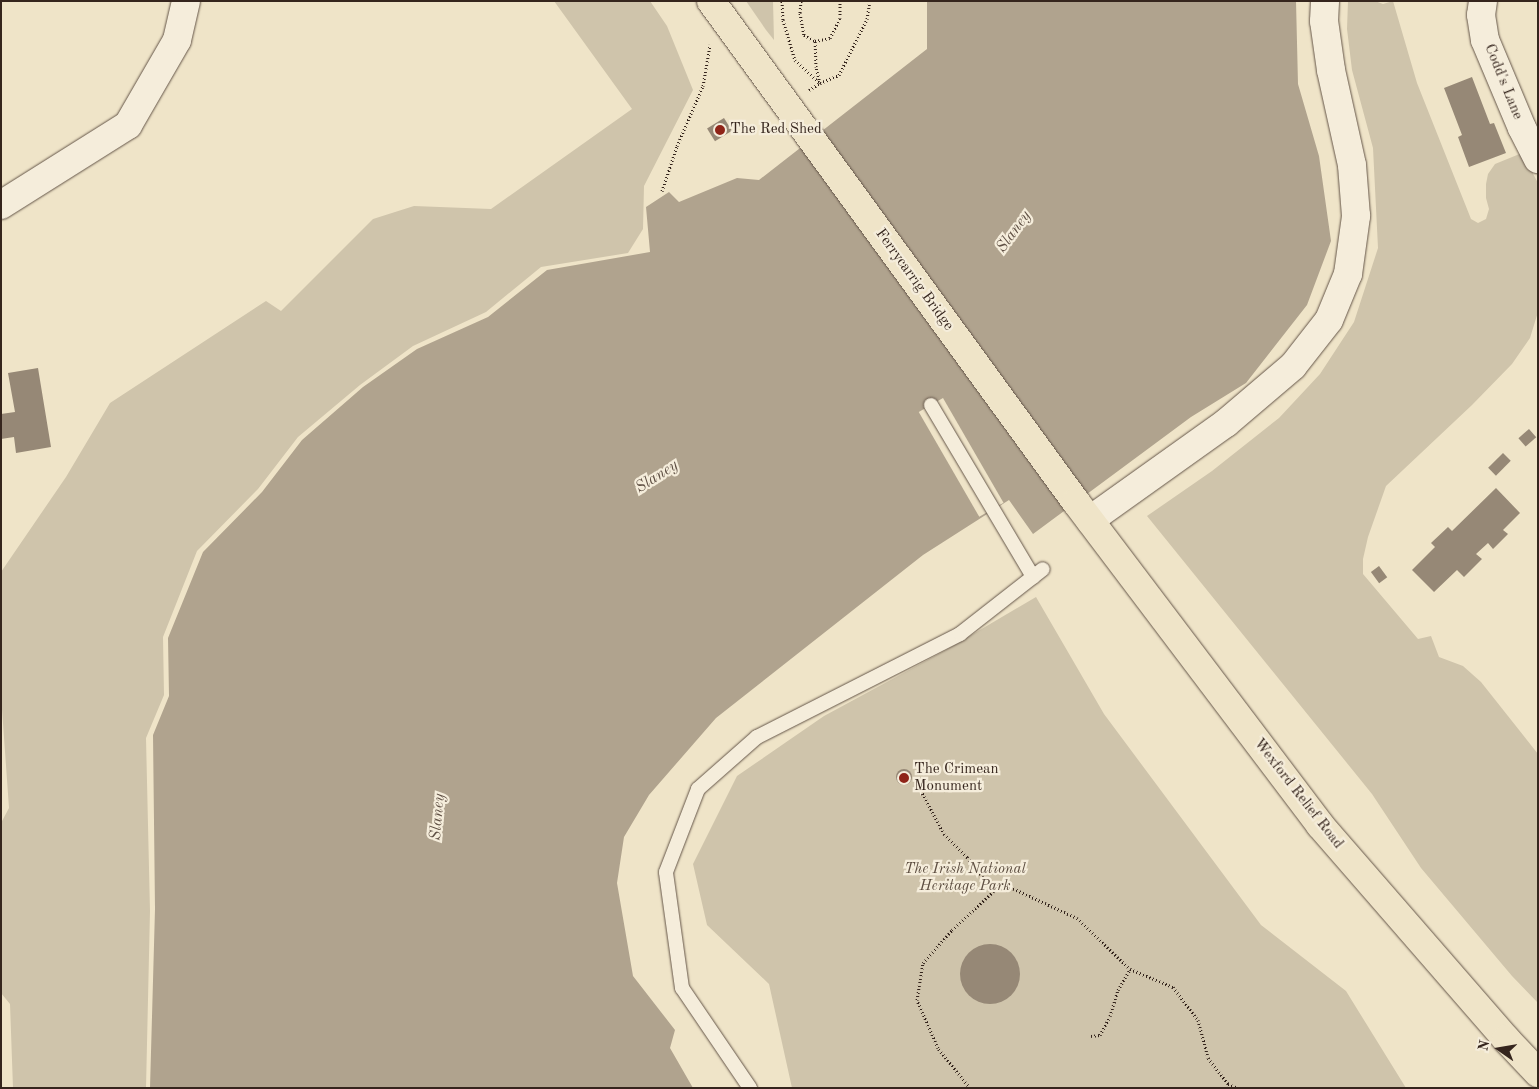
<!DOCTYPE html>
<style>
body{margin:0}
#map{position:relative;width:1539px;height:1089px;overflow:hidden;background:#efe4c8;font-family:"Old Standard TT",serif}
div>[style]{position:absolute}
.green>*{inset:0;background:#cfc4ab}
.water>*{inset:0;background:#b0a38e}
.pier>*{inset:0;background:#efe4c8;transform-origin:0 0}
.building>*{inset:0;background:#968876;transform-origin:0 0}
.round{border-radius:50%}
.path>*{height:3px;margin-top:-1.5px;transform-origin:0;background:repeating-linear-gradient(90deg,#35251d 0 1px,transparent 0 3.5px)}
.roads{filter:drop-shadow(0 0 1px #645548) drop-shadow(0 0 1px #645548)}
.service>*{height:14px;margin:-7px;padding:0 7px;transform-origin:7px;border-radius:7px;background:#f5eddb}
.minor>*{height:28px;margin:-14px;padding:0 14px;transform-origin:14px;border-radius:14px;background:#f5eddb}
.secondary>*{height:28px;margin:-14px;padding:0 14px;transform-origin:14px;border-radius:14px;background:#f5eddb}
.trunk>*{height:28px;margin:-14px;padding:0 14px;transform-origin:14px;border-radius:14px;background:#efe4c8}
.dots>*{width:14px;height:14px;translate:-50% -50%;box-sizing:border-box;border:2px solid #f5eddb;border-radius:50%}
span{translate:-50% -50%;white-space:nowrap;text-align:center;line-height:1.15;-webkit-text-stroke:4.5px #f5eddb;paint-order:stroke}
.street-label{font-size:15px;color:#35251d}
.poi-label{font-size:15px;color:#35251d}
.left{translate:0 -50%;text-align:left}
.park-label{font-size:15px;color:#5c4d40;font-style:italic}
.water-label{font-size:16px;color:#605145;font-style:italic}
.frame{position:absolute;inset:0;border:2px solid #35251d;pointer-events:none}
.north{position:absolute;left:1474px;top:1024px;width:50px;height:50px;-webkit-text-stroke:4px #f5eddb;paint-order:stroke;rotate:283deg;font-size:14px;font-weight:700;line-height:20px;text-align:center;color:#35251d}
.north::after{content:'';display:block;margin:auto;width:18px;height:22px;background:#35251d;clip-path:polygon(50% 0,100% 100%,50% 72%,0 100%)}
</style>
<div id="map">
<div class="green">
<i style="clip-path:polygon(554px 1px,650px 1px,667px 26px,693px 90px,644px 186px,643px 229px,628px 253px,541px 267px,486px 312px,413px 346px,360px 385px,298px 437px,258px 489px,197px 551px,163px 637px,164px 695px,146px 738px,150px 911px,146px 1088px,13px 1088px,10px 1004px,1px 993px,1px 823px,9px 808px,1px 695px,1px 572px,66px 477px,110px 403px,266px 301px,281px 311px,373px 219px,414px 206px,491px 209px,632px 109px)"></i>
<i style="clip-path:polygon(746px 1px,773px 1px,774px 40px,766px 30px)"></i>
<i style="clip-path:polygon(1348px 1px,1375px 1px,1383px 4px,1393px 1px,1417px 83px,1471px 219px,1478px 223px,1486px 219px,1489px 209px,1486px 198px,1486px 184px,1488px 174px,1495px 164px,1522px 153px,1538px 183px,1538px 312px,1530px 338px,1512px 364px,1472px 405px,1386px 486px,1368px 537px,1363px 559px,1363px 574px,1418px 639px,1431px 636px,1439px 657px,1463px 666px,1481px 682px,1538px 754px,1538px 1003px,1512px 976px,1421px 868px,1372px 794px,1147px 516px,1212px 471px,1279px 418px,1320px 374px,1354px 322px,1378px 248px,1373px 148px,1352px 70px,1347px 29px)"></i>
<i style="clip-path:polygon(1036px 597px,1104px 714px,1261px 925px,1346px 991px,1406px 1088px,792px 1088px,769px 984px,707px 925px,693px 864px,737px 776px,824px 716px,946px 650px)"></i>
</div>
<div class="water">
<i style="clip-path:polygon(927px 1px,1296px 1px,1298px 84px,1319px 156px,1331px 241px,1307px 305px,1246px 383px,1191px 417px,1033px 534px,1009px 500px,923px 555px,716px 718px,649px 795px,624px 837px,617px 883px,633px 976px,675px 1030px,670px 1048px,693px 1088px,150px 1088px,155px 909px,153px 735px,169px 696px,168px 638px,203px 552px,262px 492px,302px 440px,363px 387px,417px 349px,488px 317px,547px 270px,650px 252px,646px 207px,669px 192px,679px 202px,737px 178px,759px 180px,927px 49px)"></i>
</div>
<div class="pier">
<i style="left:943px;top:398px;width:121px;height:28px;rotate:60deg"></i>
</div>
<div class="building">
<i style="clip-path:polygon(1472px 77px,1490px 124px,1494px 123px,1506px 153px,1469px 167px,1458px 137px,1462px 135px,1444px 88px)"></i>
<i style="left:724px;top:118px;width:15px;height:20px;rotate:58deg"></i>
<i style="clip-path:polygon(38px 368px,51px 447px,16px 453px,14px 437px,1px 439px,1px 414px,15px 412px,8px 373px)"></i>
<i style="left:1529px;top:429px;width:11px;height:14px;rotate:49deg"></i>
<i style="left:1503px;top:453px;width:11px;height:21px;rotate:45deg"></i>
<i style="clip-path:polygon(1496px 488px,1520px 513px,1503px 530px,1508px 534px,1493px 549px,1488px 543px,1476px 554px,1482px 559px,1464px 577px,1457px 570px,1434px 592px,1412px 570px,1435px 547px,1431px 543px,1448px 527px,1452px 531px)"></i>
<i style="left:1379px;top:566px;width:14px;height:10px;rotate:54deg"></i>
<i class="round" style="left:896px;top:769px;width:16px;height:16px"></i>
<i class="round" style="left:960px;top:944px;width:60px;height:60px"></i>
</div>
<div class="path">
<i style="left:782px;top:1px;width:19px;rotate:87deg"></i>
<i style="left:783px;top:20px;width:42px;rotate:73.3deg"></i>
<i style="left:795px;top:60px;width:34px;rotate:43deg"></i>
<i style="left:820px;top:83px;width:21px;rotate:-23deg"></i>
<i style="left:839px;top:75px;width:63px;rotate:-63.4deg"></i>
<i style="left:867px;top:19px;width:18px;rotate:-81deg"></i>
<i style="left:801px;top:1px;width:12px;rotate:95deg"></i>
<i style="left:800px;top:13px;width:22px;rotate:80deg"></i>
<i style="left:804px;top:35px;width:13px;rotate:29deg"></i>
<i style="left:815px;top:41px;width:15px;rotate:-11deg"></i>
<i style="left:830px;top:38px;width:22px;rotate:-63deg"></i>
<i style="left:840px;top:18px;width:17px;rotate:-90deg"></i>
<i style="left:809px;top:90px;width:13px;rotate:-32deg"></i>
<i style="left:820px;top:83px;width:16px;rotate:-104deg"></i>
<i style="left:816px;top:67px;width:26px;rotate:-92deg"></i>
<i style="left:662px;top:191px;width:47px;rotate:-71.6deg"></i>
<i style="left:677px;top:146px;width:65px;rotate:-66.6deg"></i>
<i style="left:703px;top:86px;width:42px;rotate:-80.3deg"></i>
<i style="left:916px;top:781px;width:60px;rotate:62.2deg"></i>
<i style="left:944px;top:834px;width:33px;rotate:45deg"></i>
<i style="left:967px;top:857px;width:43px;rotate:51.5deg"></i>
<i style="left:1091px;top:1036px;width:9px;rotate:-6deg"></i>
<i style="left:1100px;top:1035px;width:21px;rotate:-62deg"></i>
<i style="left:1110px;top:1016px;width:27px;rotate:-73deg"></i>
<i style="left:1118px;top:990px;width:24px;rotate:-60deg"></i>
<i style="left:970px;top:1088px;width:51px;rotate:-128.7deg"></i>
<i style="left:938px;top:1048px;width:52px;rotate:-113.6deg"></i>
<i style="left:917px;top:1000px;width:37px;rotate:-81deg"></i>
<i style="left:923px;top:963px;width:44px;rotate:-48.7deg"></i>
<i style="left:952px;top:930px;width:57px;rotate:-42.9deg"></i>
<i style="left:994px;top:891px;width:16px;rotate:-14deg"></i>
<i style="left:1010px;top:887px;width:74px;rotate:24.8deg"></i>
<i style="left:1077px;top:918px;width:74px;rotate:43.9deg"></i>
<i style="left:1130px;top:969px;width:47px;rotate:22.7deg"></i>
<i style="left:1173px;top:987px;width:41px;rotate:52.9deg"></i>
<i style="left:1198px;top:1020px;width:39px;rotate:75deg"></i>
<i style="left:1208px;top:1058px;width:33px;rotate:52deg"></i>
<i style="left:1228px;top:1084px;width:11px;rotate:22deg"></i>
</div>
<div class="roads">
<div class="service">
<i style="left:931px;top:405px;width:200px;rotate:59.3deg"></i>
<i style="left:750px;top:1088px;width:121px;rotate:-124.2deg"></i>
<i style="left:682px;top:988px;width:117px;rotate:-97.9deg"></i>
<i style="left:666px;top:872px;width:89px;rotate:-68.9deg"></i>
<i style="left:698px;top:789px;width:79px;rotate:-41.4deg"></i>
<i style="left:757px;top:737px;width:228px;rotate:-26.9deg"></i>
<i style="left:960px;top:634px;width:105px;rotate:-38.1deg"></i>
</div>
<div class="minor">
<i style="left:1483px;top:1px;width:14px;rotate:98deg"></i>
<i style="left:1481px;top:15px;width:25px;rotate:81deg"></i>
<i style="left:1485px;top:40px;width:95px;rotate:67.2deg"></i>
<i style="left:1522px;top:128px;width:35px;rotate:63deg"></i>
<i style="left:1px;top:205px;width:150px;rotate:-32.2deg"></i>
<i style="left:128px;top:125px;width:98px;rotate:-60deg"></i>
<i style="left:177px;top:40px;width:40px;rotate:-77deg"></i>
</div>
<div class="secondary">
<i style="left:1090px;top:520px;width:167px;rotate:-35.5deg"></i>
<i style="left:1226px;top:423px;width:88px;rotate:-40.4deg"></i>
<i style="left:1293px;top:366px;width:58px;rotate:-52deg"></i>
<i style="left:1329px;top:320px;width:50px;rotate:-67.6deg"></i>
<i style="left:1348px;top:274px;width:59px;rotate:-82.1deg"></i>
<i style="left:1356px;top:216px;width:51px;rotate:-94.5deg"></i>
<i style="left:1352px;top:165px;width:97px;rotate:-102.5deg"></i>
<i style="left:1331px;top:70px;width:49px;rotate:-98.1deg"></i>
<i style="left:1324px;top:21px;width:20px;rotate:-87deg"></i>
</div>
<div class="trunk">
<i style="left:711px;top:1px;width:620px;rotate:53.93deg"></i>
<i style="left:1076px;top:502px;width:405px;rotate:52.9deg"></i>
<i style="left:1320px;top:825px;width:284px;rotate:49deg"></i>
<i style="left:1506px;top:1039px;width:47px;rotate:46.7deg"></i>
</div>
</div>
<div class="dots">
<i style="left:720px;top:130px;background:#8f2418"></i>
<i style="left:904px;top:778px;background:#8f2418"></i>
</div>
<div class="street-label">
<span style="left:1503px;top:82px;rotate:68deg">Codd's Lane</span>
<span style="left:914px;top:280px;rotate:54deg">Ferrycarrig Bridge</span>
<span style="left:1298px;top:794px;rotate:52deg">Wexford Relief Road</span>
</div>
<div class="poi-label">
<span class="left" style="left:730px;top:130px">The Red Shed</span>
<span class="left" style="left:914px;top:778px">The Crimean<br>Monument</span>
</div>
<div class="park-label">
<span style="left:965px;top:878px">The Irish National<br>Heritage Park</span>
</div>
<div class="water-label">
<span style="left:1014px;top:232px;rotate:-54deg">Slaney</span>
<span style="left:657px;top:477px;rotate:-33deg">Slaney</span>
<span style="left:438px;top:817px;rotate:-85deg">Slaney</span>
</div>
<div class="frame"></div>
<div class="north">N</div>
</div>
